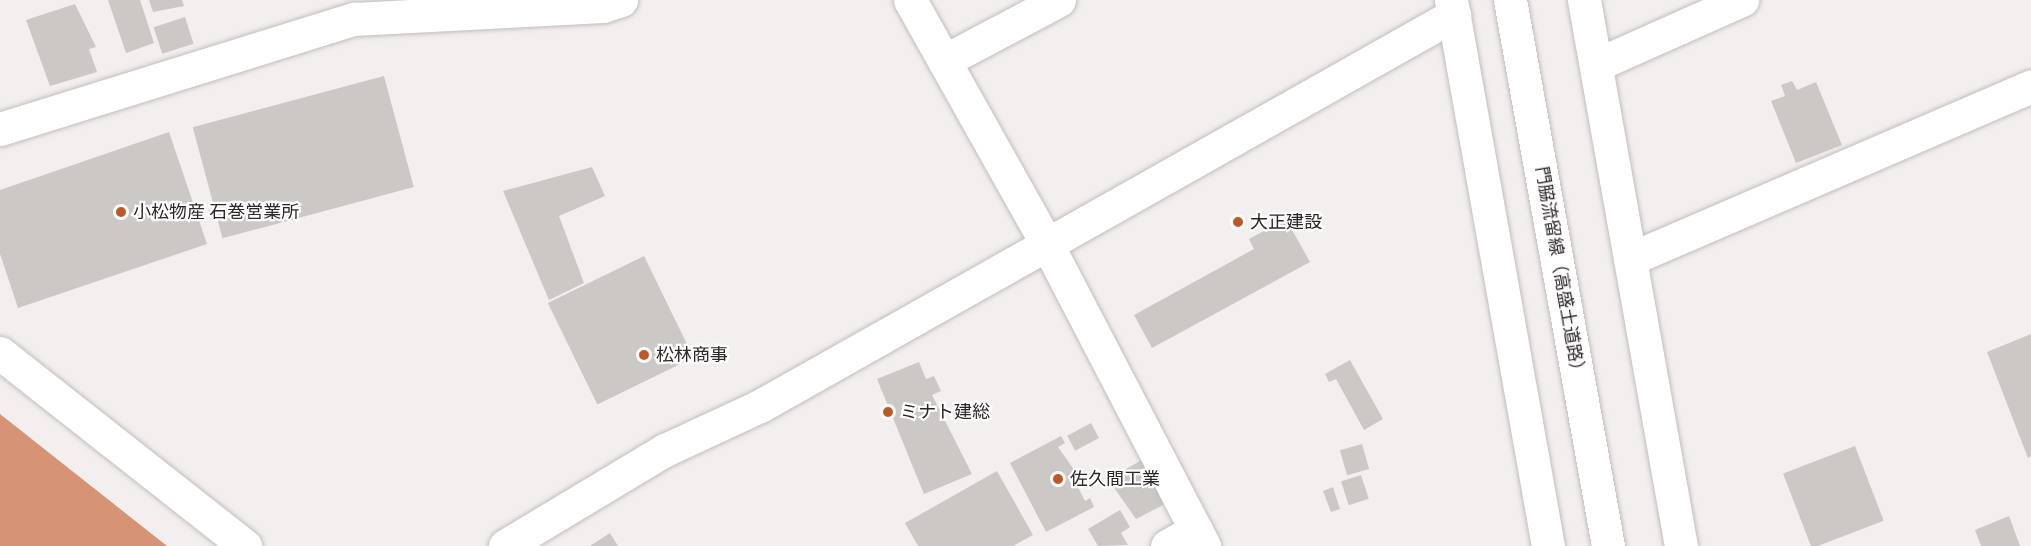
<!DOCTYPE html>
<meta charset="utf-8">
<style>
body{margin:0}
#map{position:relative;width:2031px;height:546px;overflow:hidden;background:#f3efee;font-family:"Roboto Condensed","Noto Sans JP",sans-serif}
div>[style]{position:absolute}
.water>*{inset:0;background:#d69376}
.building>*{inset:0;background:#cbc8c6;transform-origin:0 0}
.roads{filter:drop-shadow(0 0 2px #c1bebc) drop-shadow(0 0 2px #c1bebc)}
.minor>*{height:33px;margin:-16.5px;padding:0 16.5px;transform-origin:16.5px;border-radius:16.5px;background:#fff}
.tertiary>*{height:33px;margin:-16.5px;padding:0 16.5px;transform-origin:16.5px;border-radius:16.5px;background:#fff}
.secondary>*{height:33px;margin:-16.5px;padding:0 16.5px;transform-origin:16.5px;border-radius:16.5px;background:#fff}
.dots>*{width:16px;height:16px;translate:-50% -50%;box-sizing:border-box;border:3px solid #fffdfd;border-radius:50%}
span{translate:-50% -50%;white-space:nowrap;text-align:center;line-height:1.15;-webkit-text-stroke:4.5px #fffdfd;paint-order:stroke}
.poi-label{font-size:18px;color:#2a2928}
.left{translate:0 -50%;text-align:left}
.street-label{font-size:18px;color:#2a2928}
</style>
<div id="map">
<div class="water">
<i style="clip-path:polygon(0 414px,167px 546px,0 546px)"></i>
</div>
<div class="building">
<i style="clip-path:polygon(108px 0,140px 0,154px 43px,126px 53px)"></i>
<i style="clip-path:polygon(149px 0,182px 0,184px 6px,153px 12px)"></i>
<i style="clip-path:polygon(75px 4px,96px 47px,89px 49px,97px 72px,50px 86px,26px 20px)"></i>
<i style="left:185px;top:17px;width:28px;height:33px;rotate:72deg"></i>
<i style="left:384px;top:76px;width:115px;height:198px;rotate:75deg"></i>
<i style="clip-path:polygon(1792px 81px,1797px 90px,1816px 82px,1842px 145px,1796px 163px,1771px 101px,1785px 96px,1781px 85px)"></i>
<i style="clip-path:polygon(169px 132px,207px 244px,18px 308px,0 254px,0 190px)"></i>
<i style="clip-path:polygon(592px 167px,605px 196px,559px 216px,584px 283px,549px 300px,503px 191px)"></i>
<i style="clip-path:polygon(1286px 219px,1310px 262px,1152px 348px,1134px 315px,1254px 249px,1249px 239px)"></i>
<i style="left:644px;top:256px;width:113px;height:107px;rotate:64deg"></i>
<i style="clip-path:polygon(2031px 334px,2031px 456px,2028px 458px,1987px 352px)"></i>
<i style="clip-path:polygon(1350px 360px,1383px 419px,1364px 430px,1336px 379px,1329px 382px,1325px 374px)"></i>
<i style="clip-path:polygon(919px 362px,926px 379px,934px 376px,941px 391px,932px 395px,972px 474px,924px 494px,877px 379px)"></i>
<i style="left:1091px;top:423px;width:17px;height:27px;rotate:62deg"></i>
<i style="clip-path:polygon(1061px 436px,1065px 443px,1058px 447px,1075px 471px,1071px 473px,1085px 501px,1090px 498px,1094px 507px,1046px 532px,1010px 463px)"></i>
<i style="left:1362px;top:444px;width:26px;height:23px;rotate:74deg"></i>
<i style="left:1855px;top:446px;width:80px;height:77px;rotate:69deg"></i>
<i style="clip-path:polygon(1142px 460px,1165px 504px,1136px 519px,1108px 479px)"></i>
<i style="clip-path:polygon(997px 471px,1033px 535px,1013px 546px,918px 546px,905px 523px)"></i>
<i style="left:1361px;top:475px;width:25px;height:21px;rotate:72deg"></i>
<i style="clip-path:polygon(1333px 487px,1340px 509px,1331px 512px,1323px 491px)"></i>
<i style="clip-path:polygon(1120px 510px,1130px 527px,1121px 533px,1128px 545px,1098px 546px,1088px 529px)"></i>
<i style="clip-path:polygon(2009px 516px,2020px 546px,1981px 546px,1975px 530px)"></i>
<i style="clip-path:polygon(610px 533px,618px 546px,590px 546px)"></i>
</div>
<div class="roads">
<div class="minor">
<i style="left:910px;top:0;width:282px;rotate:60.7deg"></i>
<i style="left:1048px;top:246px;width:320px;rotate:62.5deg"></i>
<i style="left:1451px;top:0;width:555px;rotate:79.93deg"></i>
<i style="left:1584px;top:0;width:555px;rotate:79.93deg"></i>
<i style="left:1598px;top:64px;width:158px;rotate:-24deg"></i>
<i style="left:0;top:129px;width:371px;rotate:-17.3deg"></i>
<i style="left:354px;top:19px;width:249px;rotate:-3deg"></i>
<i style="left:603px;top:6px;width:19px;rotate:-18deg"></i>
<i style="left:1630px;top:259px;width:437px;rotate:-23.3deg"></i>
<i style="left:0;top:353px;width:312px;rotate:38.2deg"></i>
<i style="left:505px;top:546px;width:187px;rotate:-31deg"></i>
<i style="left:665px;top:450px;width:105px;rotate:-24.9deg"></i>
<i style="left:760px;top:406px;width:797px;rotate:-29.4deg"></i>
<i style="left:1167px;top:546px;width:33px;rotate:-29deg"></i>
<i style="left:1196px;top:530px;width:18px;rotate:63deg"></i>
</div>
<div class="tertiary">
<i style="left:944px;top:61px;width:130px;rotate:-27.9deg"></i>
</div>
<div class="secondary">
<i style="left:1510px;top:0;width:555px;rotate:79.82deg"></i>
</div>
</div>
<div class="dots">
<i style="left:121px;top:212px;background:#bd5925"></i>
<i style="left:1238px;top:222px;background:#bd5925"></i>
<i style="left:644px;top:355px;background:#bd5925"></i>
<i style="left:888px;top:412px;background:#bd5925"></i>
<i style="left:1058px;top:479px;background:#bd5925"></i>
</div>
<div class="poi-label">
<span class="left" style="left:133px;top:212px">小松物産 石巻営業所</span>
<span class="left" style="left:1250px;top:222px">大正建設</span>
<span class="left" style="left:656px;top:355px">松林商事</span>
<span class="left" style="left:900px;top:412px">ミナト建総</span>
<span class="left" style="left:1070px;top:479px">佐久間工業</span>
</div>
<div class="street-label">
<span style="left:1560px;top:273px;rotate:80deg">門脇流留線（高盛土道路）</span>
</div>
</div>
